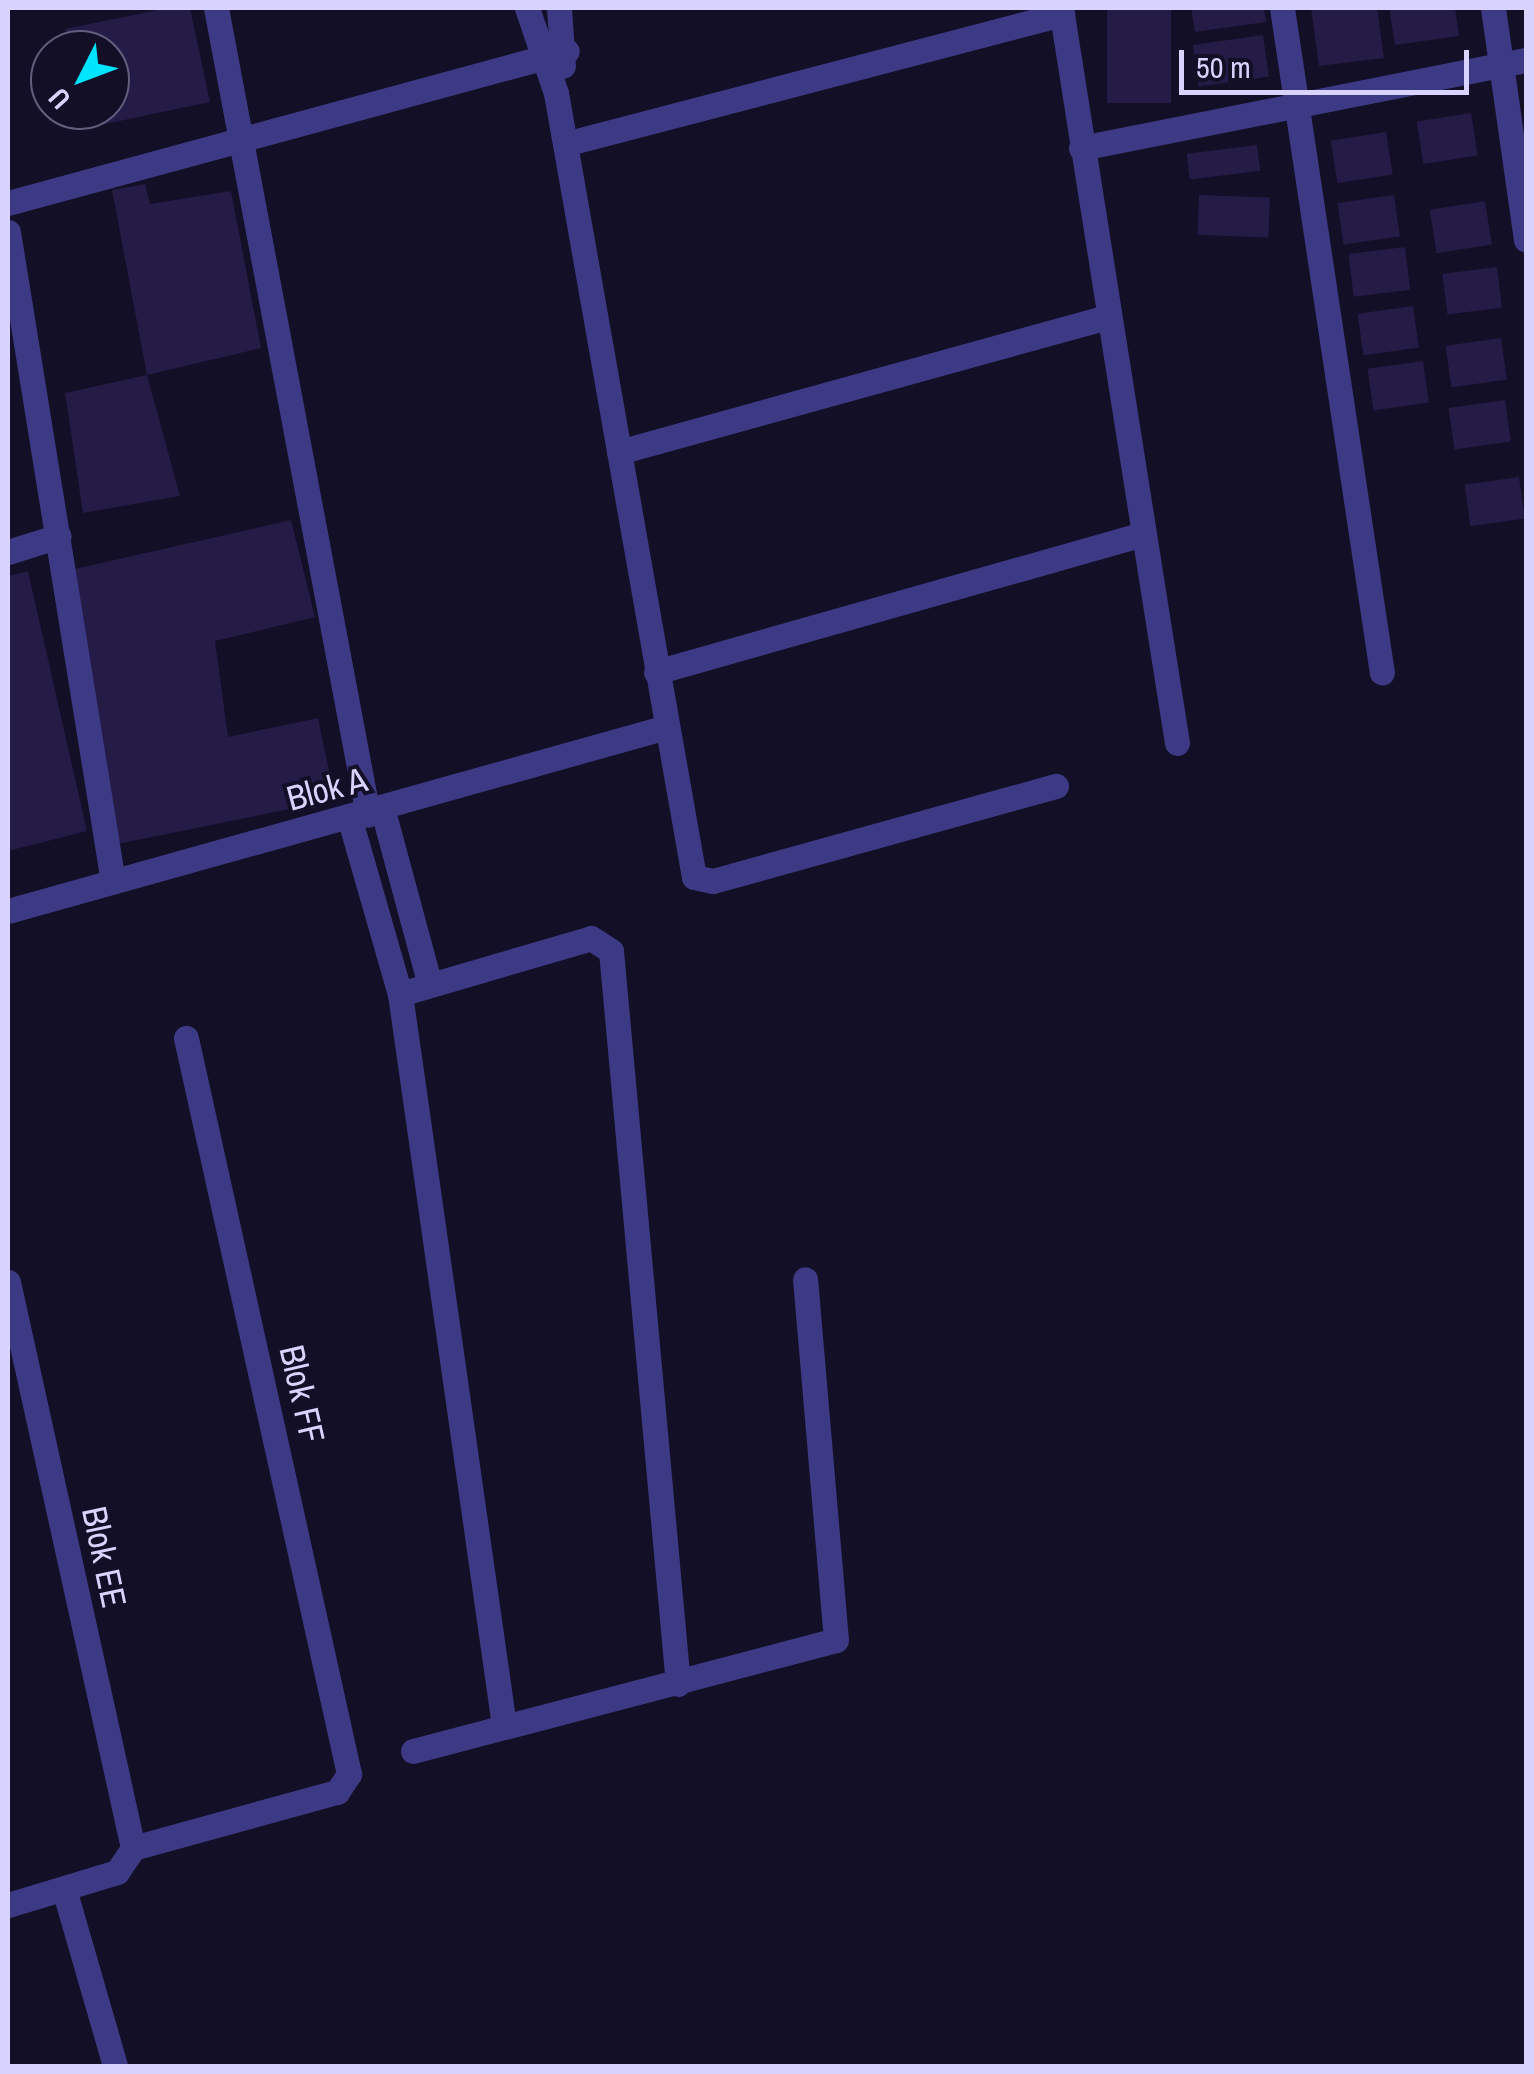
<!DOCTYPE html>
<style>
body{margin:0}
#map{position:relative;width:1534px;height:2074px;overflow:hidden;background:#130f26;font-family:"Archivo Narrow",sans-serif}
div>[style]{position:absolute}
.building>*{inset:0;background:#241b47;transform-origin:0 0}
.street>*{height:25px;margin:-12.5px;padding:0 12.5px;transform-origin:12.5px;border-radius:12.5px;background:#3d3a85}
span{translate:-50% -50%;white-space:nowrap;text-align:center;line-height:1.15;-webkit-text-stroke:8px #130f26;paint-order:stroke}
.street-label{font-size:35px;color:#d9d4ff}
.frame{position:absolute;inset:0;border:10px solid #d9d4ff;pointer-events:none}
.north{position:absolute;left:30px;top:30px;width:100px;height:100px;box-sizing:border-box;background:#130f26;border:2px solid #625e7d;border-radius:50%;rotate:228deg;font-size:28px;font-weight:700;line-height:40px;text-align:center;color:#d9d4ff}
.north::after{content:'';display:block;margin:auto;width:35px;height:45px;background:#00e5ff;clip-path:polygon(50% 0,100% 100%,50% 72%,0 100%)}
.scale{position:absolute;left:1179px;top:50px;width:290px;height:45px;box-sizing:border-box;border:5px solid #d9d4ff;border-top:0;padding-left:12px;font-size:30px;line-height:35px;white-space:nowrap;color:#d9d4ff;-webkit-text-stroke:8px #130f26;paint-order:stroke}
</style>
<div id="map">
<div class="building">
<i style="clip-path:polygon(167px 8px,190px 8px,210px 102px,86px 128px,82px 110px,110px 110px,110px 50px,69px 50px,65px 29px)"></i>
<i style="left:1107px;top:8px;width:64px;height:95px"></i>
<i style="clip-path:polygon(1191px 8px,1264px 8px,1266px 22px,1195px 32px)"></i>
<i style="clip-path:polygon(1311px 8px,1377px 8px,1384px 58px,1319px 66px)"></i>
<i style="clip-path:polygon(1389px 8px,1455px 8px,1459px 36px,1395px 45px)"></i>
<i style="left:1263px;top:35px;width:42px;height:71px;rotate:82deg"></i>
<i style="left:1471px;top:113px;width:43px;height:55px;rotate:81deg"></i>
<i style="left:1386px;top:132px;width:43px;height:56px;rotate:81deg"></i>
<i style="left:1257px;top:145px;width:26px;height:71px;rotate:83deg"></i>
<i style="clip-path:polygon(145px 184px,150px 204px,231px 191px,261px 348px,147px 375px,112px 190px)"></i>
<i style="left:1199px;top:195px;width:71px;height:40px;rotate:2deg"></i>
<i style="left:1394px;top:195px;width:42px;height:57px;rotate:82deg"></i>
<i style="left:1485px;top:201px;width:44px;height:56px;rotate:81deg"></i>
<i style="left:1405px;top:247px;width:43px;height:57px;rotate:83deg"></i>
<i style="left:1497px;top:267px;width:41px;height:55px;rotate:83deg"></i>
<i style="left:1413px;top:306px;width:42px;height:56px;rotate:82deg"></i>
<i style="left:1501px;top:338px;width:42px;height:56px;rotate:82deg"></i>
<i style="left:1423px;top:361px;width:42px;height:56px;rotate:82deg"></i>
<i style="clip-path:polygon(147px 375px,180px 496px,83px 513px,65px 393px)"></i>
<i style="left:1505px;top:400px;width:42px;height:57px;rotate:82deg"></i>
<i style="left:1519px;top:477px;width:42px;height:55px;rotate:82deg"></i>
<i style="clip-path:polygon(291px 520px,315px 617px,215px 641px,228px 737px,318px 718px,335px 800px,117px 844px,75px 569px)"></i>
<i style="clip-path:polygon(28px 571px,87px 831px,8px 851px,8px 576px)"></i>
</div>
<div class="street">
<i style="left:216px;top:8px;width:821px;rotate:79.33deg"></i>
<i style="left:527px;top:8px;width:90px;rotate:71.2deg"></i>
<i style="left:556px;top:93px;width:796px;rotate:80.02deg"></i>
<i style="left:694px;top:877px;width:19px;rotate:12deg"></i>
<i style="left:713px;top:881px;width:356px;rotate:-15.5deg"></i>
<i style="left:559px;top:8px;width:58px;rotate:86.1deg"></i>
<i style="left:1061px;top:8px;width:744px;rotate:81.03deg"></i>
<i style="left:1282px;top:8px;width:672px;rotate:81.45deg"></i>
<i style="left:1493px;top:8px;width:234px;rotate:81.9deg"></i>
<i style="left:565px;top:144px;width:514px;rotate:-14.66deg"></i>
<i style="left:1081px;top:148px;width:454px;rotate:-11.2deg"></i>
<i style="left:8px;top:203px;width:579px;rotate:-15.21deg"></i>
<i style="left:8px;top:232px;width:658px;rotate:80.82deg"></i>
<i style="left:619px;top:452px;width:506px;rotate:-15.46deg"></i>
<i style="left:8px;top:552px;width:53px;rotate:-17.4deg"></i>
<i style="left:656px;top:672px;width:506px;rotate:-15.82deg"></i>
<i style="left:383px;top:811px;width:180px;rotate:74.9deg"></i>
<i style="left:350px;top:820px;width:181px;rotate:74deg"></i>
<i style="left:400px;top:994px;width:739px;rotate:81.91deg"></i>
<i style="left:8px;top:911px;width:680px;rotate:-15.61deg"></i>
<i style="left:400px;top:994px;width:199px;rotate:-16.3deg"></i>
<i style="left:591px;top:938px;width:24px;rotate:33deg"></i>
<i style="left:611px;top:951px;width:736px;rotate:84.78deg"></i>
<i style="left:8px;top:1282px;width:580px;rotate:77.55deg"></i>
<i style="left:413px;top:1751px;width:437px;rotate:-14.7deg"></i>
<i style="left:836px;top:1640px;width:362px;rotate:-94.9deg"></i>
<i style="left:64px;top:1889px;width:184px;rotate:73.9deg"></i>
<i style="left:8px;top:1905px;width:114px;rotate:-16.8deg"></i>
<i style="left:117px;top:1872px;width:29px;rotate:-56deg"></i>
<i style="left:133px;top:1848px;width:212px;rotate:-15.4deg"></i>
<i style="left:337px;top:1792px;width:22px;rotate:-56deg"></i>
<i style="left:349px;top:1774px;width:754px;rotate:-102.49deg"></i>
</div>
<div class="street-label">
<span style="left:327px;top:789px;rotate:-15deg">Blok A</span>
<span style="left:302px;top:1394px;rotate:77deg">Blok FF</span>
<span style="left:104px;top:1557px;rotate:78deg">Blok EE</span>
</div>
<div class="frame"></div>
<div class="north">U</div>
<div class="scale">50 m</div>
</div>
